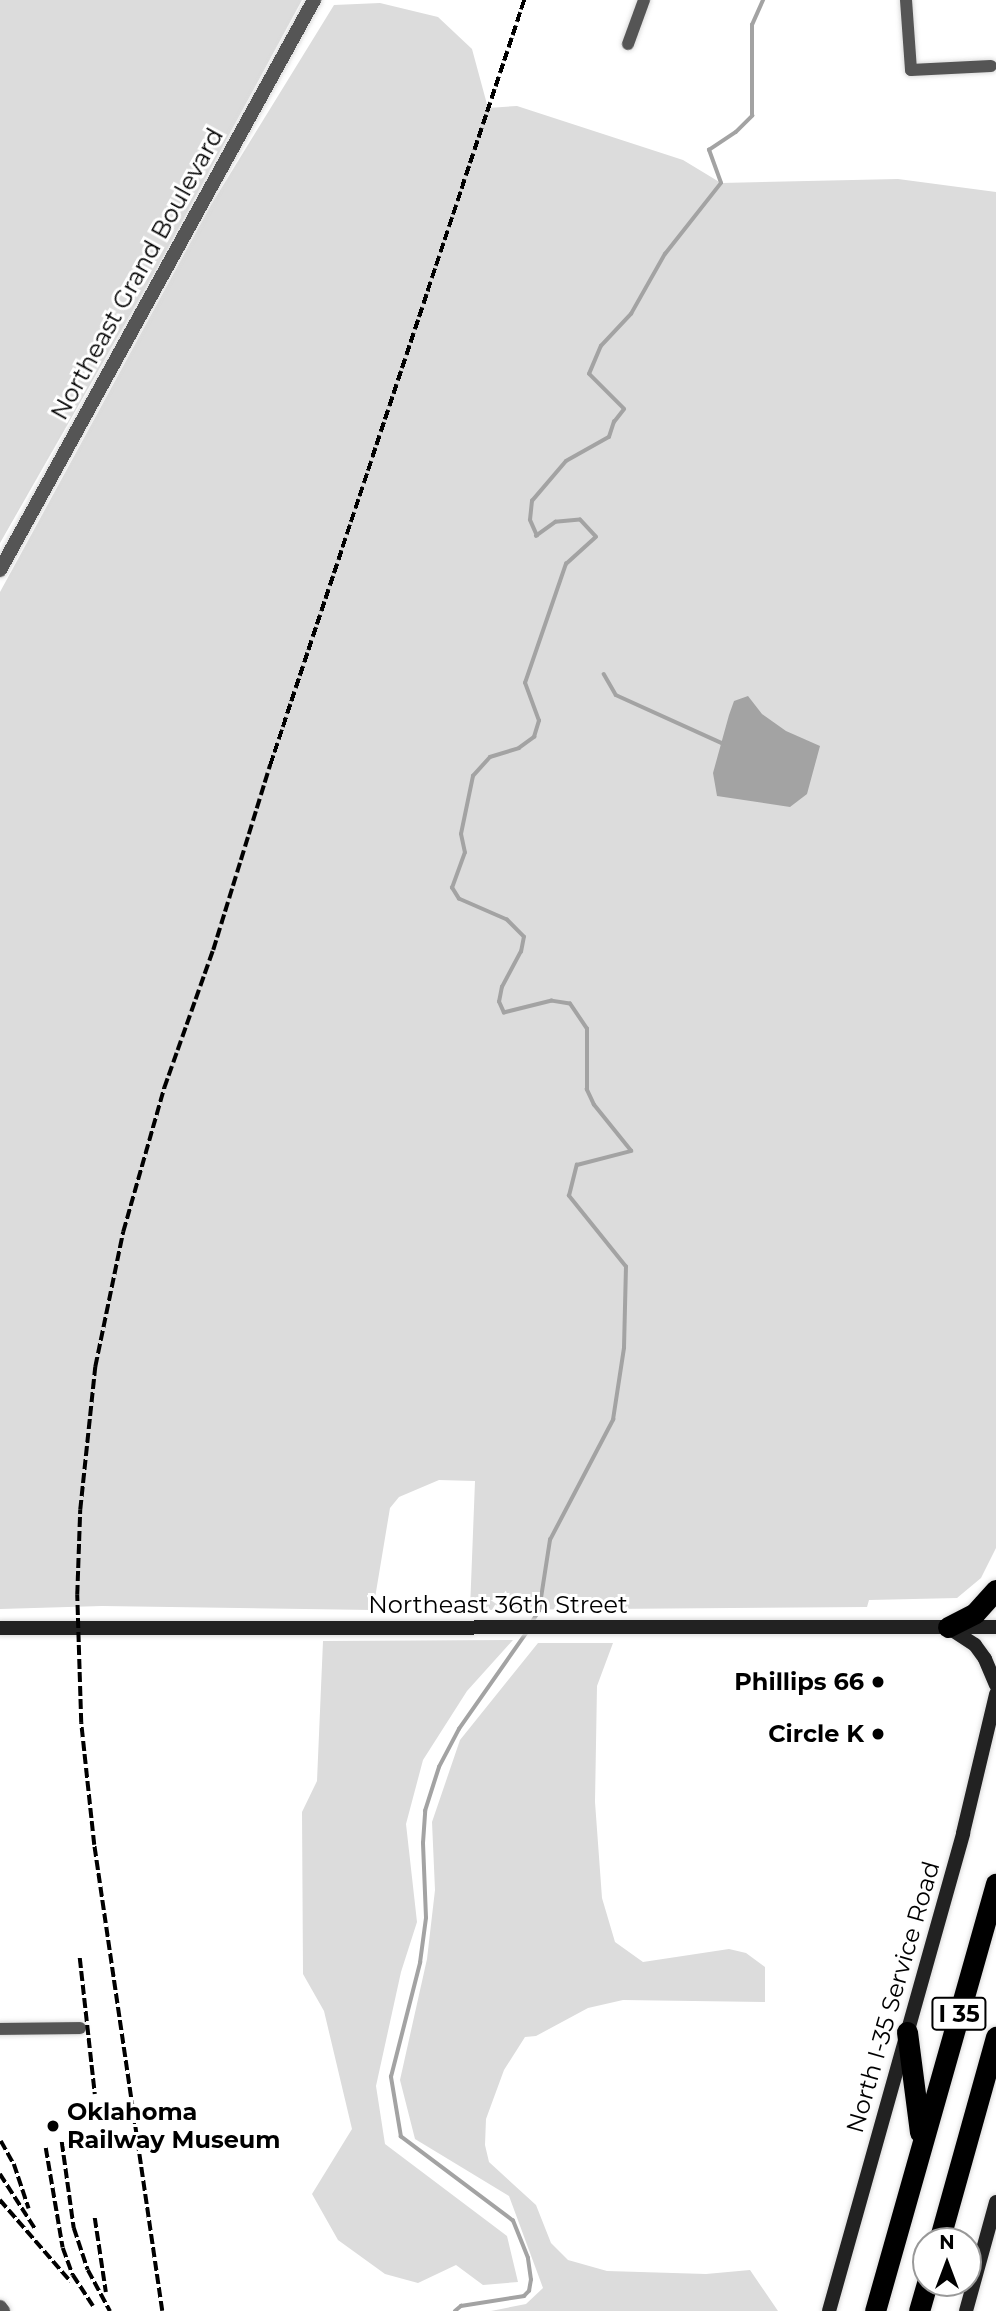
<!DOCTYPE html>
<style>
body{margin:0}
#map{position:relative;width:996px;height:2311px;overflow:hidden;background:#fff;font-family:Montserrat,sans-serif}
div>[style]{position:absolute}
.green>*{inset:0;background:#dcdcdc}
.water>*{inset:0;background:#a3a3a3}
.stream>*{height:3.5px;margin:-1.75px;padding:0 1.75px;transform-origin:1.75px;border-radius:1.75px;background:#a3a3a3}
.roads{filter:drop-shadow(0 0 2px #dbdbdb) drop-shadow(0 0 2px #dbdbdb)}
.minor>*{height:12px;margin:-6px;padding:0 6px;transform-origin:6px;border-radius:6px;background:#555}
.tertiary>*{height:14px;margin:-7px;padding:0 7px;transform-origin:7px;border-radius:7px;background:#555}
.secondary>*{height:14px;margin:-7px;padding:0 7px;transform-origin:7px;border-radius:7px;background:#222}
.motorway>*{height:21px;margin:-10.5px;padding:0 10.5px;transform-origin:10.5px;border-radius:10.5px;background:#000}
.rail>*{height:3.5px;margin-top:-1.75px;transform-origin:0;background:repeating-linear-gradient(90deg,#000 0 10px,transparent 0 13.5px)}
.dots>*{width:19px;height:19px;translate:-50% -50%;box-sizing:border-box;border:4px solid #fff;border-radius:50%}
span{translate:-50% -50%;white-space:nowrap;text-align:center;line-height:1.15;-webkit-text-stroke:6px #fff;paint-order:stroke}
.shield-label span{padding:2px 5px;background:#fff;border:2px solid;border-radius:5px;-webkit-text-stroke-width:0}
.shield-label{font-size:23px;color:#000;font-weight:700}
.street-label{font-size:24px;color:#000}
.poi-label{font-size:24px;color:#000;font-weight:700}
.right{translate:-100% -50%;text-align:right}
.left{translate:0 -50%;text-align:left}
.north{position:absolute;left:912px;top:2227px;width:70px;height:70px;box-sizing:border-box;background:#fff;border:2px solid #999;border-radius:50%;rotate:0deg;font-size:19px;font-weight:700;line-height:28px;text-align:center;color:#000}
.north::after{content:'';display:block;margin:auto;width:24px;height:32px;background:#000;clip-path:polygon(50% 0,100% 100%,50% 72%,0 100%)}
</style>
<div id="map">
<div class="green">
<i style="clip-path:polygon(0 0,302px 0,158px 266px,0 543px)"></i>
<i style="clip-path:polygon(380px 3px,438px 17px,472px 49px,488px 108px,517px 106px,683px 160px,721px 183px,898px 179px,996px 192px,996px 1548px,981px 1578px,957px 1598px,869px 1600px,867px 1607px,470px 1610px,475px 1481px,439px 1480px,399px 1497px,390px 1508px,373px 1610px,102px 1606px,0 1609px,0 592px,211px 205px,334px 5px)"></i>
<i style="clip-path:polygon(513px 1640px,467px 1691px,423px 1760px,406px 1824px,417px 1922px,401px 1972px,376px 2086px,385px 2144px,507px 2236px,518px 2282px,483px 2285px,456px 2265px,418px 2283px,385px 2274px,338px 2240px,312px 2194px,352px 2129px,324px 2011px,303px 1974px,302px 1812px,317px 1781px,323px 1641px)"></i>
<i style="clip-path:polygon(538px 1643px,613px 1643px,597px 1686px,595px 1802px,602px 1898px,615px 1942px,643px 1962px,729px 1949px,746px 1953px,765px 1967px,765px 2002px,623px 2000px,588px 2008px,536px 2036px,525px 2037px,504px 2070px,486px 2119px,485px 2145px,489px 2162px,536px 2205px,551px 2243px,568px 2260px,607px 2271px,706px 2274px,750px 2270px,778px 2311px,491px 2311px,526px 2304px,543px 2288px,509px 2196px,415px 2139px,400px 2080px,427px 1959px,435px 1890px,432px 1822px,460px 1740px)"></i>
</div>
<div class="water">
<i style="clip-path:polygon(748px 696px,762px 714px,786px 731px,820px 746px,807px 794px,790px 807px,717px 796px,713px 773px,729px 715px,734px 701px)"></i>
</div>
<div class="stream">
<i style="left:604px;top:674px;width:24px;rotate:60deg"></i>
<i style="left:616px;top:695px;width:116px;rotate:24.4deg"></i>
<i style="left:532px;top:1622px;width:13px;rotate:-58deg"></i>
<i style="left:539px;top:1611px;width:72px;rotate:-81.2deg"></i>
<i style="left:550px;top:1540px;width:136px;rotate:-62.3deg"></i>
<i style="left:613px;top:1420px;width:73px;rotate:-81.3deg"></i>
<i style="left:624px;top:1348px;width:81px;rotate:-88.6deg"></i>
<i style="left:626px;top:1267px;width:91px;rotate:-128.8deg"></i>
<i style="left:569px;top:1196px;width:32px;rotate:-76deg"></i>
<i style="left:577px;top:1165px;width:56px;rotate:-14.5deg"></i>
<i style="left:631px;top:1151px;width:59px;rotate:-128.8deg"></i>
<i style="left:594px;top:1105px;width:17px;rotate:-115deg"></i>
<i style="left:587px;top:1090px;width:61px;rotate:-90deg"></i>
<i style="left:587px;top:1029px;width:30px;rotate:-124deg"></i>
<i style="left:570px;top:1004px;width:18px;rotate:-171deg"></i>
<i style="left:552px;top:1001px;width:49px;rotate:166deg"></i>
<i style="left:504px;top:1013px;width:12px;rotate:-114deg"></i>
<i style="left:499px;top:1002px;width:15px;rotate:-79deg"></i>
<i style="left:502px;top:987px;width:40px;rotate:-62deg"></i>
<i style="left:521px;top:952px;width:15px;rotate:-79deg"></i>
<i style="left:524px;top:937px;width:24px;rotate:-135deg"></i>
<i style="left:507px;top:920px;width:52px;rotate:-156.4deg"></i>
<i style="left:459px;top:899px;width:13px;rotate:-122deg"></i>
<i style="left:452px;top:888px;width:37px;rotate:-70deg"></i>
<i style="left:465px;top:853px;width:19px;rotate:-102deg"></i>
<i style="left:461px;top:834px;width:59px;rotate:-78.3deg"></i>
<i style="left:473px;top:776px;width:25px;rotate:-48deg"></i>
<i style="left:490px;top:757px;width:30px;rotate:-17deg"></i>
<i style="left:519px;top:748px;width:19px;rotate:-36deg"></i>
<i style="left:534px;top:737px;width:17px;rotate:-73deg"></i>
<i style="left:539px;top:721px;width:40px;rotate:-110.2deg"></i>
<i style="left:525px;top:683px;width:126px;rotate:-71deg"></i>
<i style="left:566px;top:564px;width:40px;rotate:-42deg"></i>
<i style="left:596px;top:537px;width:23px;rotate:-133deg"></i>
<i style="left:580px;top:520px;width:24px;rotate:175deg"></i>
<i style="left:556px;top:522px;width:24px;rotate:144deg"></i>
<i style="left:537px;top:536px;width:17px;rotate:-114deg"></i>
<i style="left:530px;top:520px;width:19px;rotate:-84deg"></i>
<i style="left:532px;top:501px;width:52px;rotate:-49.6deg"></i>
<i style="left:566px;top:461px;width:49px;rotate:-29.2deg"></i>
<i style="left:609px;top:437px;width:16px;rotate:-72deg"></i>
<i style="left:614px;top:422px;width:16px;rotate:-52deg"></i>
<i style="left:624px;top:409px;width:49px;rotate:-135deg"></i>
<i style="left:589px;top:374px;width:30px;rotate:-67deg"></i>
<i style="left:601px;top:346px;width:44px;rotate:-46.8deg"></i>
<i style="left:631px;top:314px;width:69px;rotate:-60.5deg"></i>
<i style="left:665px;top:254px;width:90px;rotate:-51.7deg"></i>
<i style="left:721px;top:183px;width:35px;rotate:-110deg"></i>
<i style="left:709px;top:150px;width:32px;rotate:-34deg"></i>
<i style="left:736px;top:132px;width:23px;rotate:-45deg"></i>
<i style="left:752px;top:116px;width:91px;rotate:-90deg"></i>
<i style="left:752px;top:25px;width:27px;rotate:-66deg"></i>
<i style="left:455px;top:2311px;width:8px;rotate:-40deg"></i>
<i style="left:461px;top:2306px;width:64px;rotate:-9deg"></i>
<i style="left:524px;top:2296px;width:7px;rotate:-45deg"></i>
<i style="left:529px;top:2291px;width:11px;rotate:-80deg"></i>
<i style="left:531px;top:2280px;width:22px;rotate:-98deg"></i>
<i style="left:528px;top:2258px;width:40px;rotate:-112deg"></i>
<i style="left:513px;top:2221px;width:140px;rotate:-143.1deg"></i>
<i style="left:401px;top:2137px;width:61px;rotate:-99.5deg"></i>
<i style="left:391px;top:2077px;width:118px;rotate:-75.7deg"></i>
<i style="left:420px;top:1963px;width:45px;rotate:-82.4deg"></i>
<i style="left:426px;top:1918px;width:75px;rotate:-92.3deg"></i>
<i style="left:423px;top:1843px;width:32px;rotate:-86deg"></i>
<i style="left:425px;top:1811px;width:46px;rotate:-72.3deg"></i>
<i style="left:439px;top:1767px;width:43px;rotate:-62.2deg"></i>
<i style="left:459px;top:1729px;width:118px;rotate:-55deg"></i>
</div>
<div class="roads">
<div class="minor">
<i style="left:906px;top:0;width:70px;rotate:85.9deg"></i>
<i style="left:911px;top:70px;width:80px;rotate:-2.9deg"></i>
<i style="left:628px;top:44px;width:47px;rotate:-70deg"></i>
<i style="left:0;top:2029px;width:80px;rotate:-0.7deg"></i>
</div>
<div class="tertiary">
<i style="left:0;top:570px;width:651px;rotate:-61.15deg"></i>
<i style="left:0;top:2307px;width:5px;rotate:53deg"></i>
</div>
<div class="secondary">
<i style="left:0;top:1628px;width:996px;rotate:-0.06deg"></i>
<i style="left:949px;top:1628px;width:31px;rotate:33deg"></i>
<i style="left:975px;top:1645px;width:17px;rotate:54deg"></i>
<i style="left:985px;top:1659px;width:28px;rotate:67deg"></i>
<i style="left:829px;top:2311px;width:496px;rotate:-74.3deg"></i>
<i style="left:963px;top:1833px;width:143px;rotate:-76.6deg"></i>
<i style="left:966px;top:2311px;width:113px;rotate:-74.6deg"></i>
</div>
<div class="motorway">
<i style="left:948px;top:1627px;width:30px;rotate:-27deg"></i>
<i style="left:975px;top:1613px;width:31px;rotate:-48deg"></i>
<i style="left:907px;top:2032px;width:101px;rotate:82.6deg"></i>
<i style="left:939px;top:2241px;width:212px;rotate:-74.4deg"></i>
<i style="left:875px;top:2311px;width:444px;rotate:-74.2deg"></i>
<i style="left:919px;top:2311px;width:29px;rotate:-74deg"></i>
</div>
</div>
<div class="rail">
<i style="left:80px;top:1958px;width:137px;rotate:83.7deg"></i>
<i style="left:1px;top:2141px;width:26px;rotate:61deg"></i>
<i style="left:14px;top:2164px;width:47px;rotate:71.6deg"></i>
<i style="left:62px;top:2142px;width:87px;rotate:82.1deg"></i>
<i style="left:74px;top:2228px;width:44px;rotate:71.6deg"></i>
<i style="left:88px;top:2270px;width:47px;rotate:61.8deg"></i>
<i style="left:46px;top:2148px;width:101px;rotate:80.4deg"></i>
<i style="left:63px;top:2248px;width:29px;rotate:70deg"></i>
<i style="left:73px;top:2275px;width:37px;rotate:57deg"></i>
<i style="left:0;top:2174px;width:67px;rotate:57.3deg"></i>
<i style="left:0;top:2200px;width:108px;rotate:49.1deg"></i>
<i style="left:95px;top:2218px;width:75px;rotate:81.5deg"></i>
<i style="left:162px;top:2311px;width:471px;rotate:-98.3deg"></i>
<i style="left:94px;top:1845px;width:123px;rotate:-96.1deg"></i>
<i style="left:81px;top:1723px;width:128px;rotate:-91.8deg"></i>
<i style="left:77px;top:1595px;width:85px;rotate:-88deg"></i>
<i style="left:80px;top:1510px;width:144px;rotate:-84deg"></i>
<i style="left:95px;top:1367px;width:138px;rotate:-78.3deg"></i>
<i style="left:123px;top:1232px;width:150px;rotate:-74.1deg"></i>
<i style="left:164px;top:1088px;width:146px;rotate:-70.5deg"></i>
<i style="left:213px;top:950px;width:194px;rotate:-72.9deg"></i>
<i style="left:270px;top:765px;width:806px;rotate:-71.63deg"></i>
</div>
<div class="dots">
<i style="left:878px;top:1682px;background:#000"></i>
<i style="left:878px;top:1734px;background:#000"></i>
<i style="left:53px;top:2126px;background:#000"></i>
</div>
<div class="shield-label">
<span style="left:959px;top:2014px">I 35</span>
</div>
<div class="street-label">
<span style="left:137px;top:274px;rotate:-61deg">Northeast Grand Boulevard</span>
<span style="left:498px;top:1605px">Northeast 36th Street</span>
<span style="left:893px;top:1997px;rotate:-74deg">North I-35 Service Road</span>
</div>
<div class="poi-label">
<span class="right" style="left:864px;top:1682px">Phillips 66</span>
<span class="right" style="left:864px;top:1734px">Circle K</span>
<span class="left" style="left:67px;top:2126px">Oklahoma<br>Railway Museum</span>
</div>
<div class="north">N</div>
</div>
